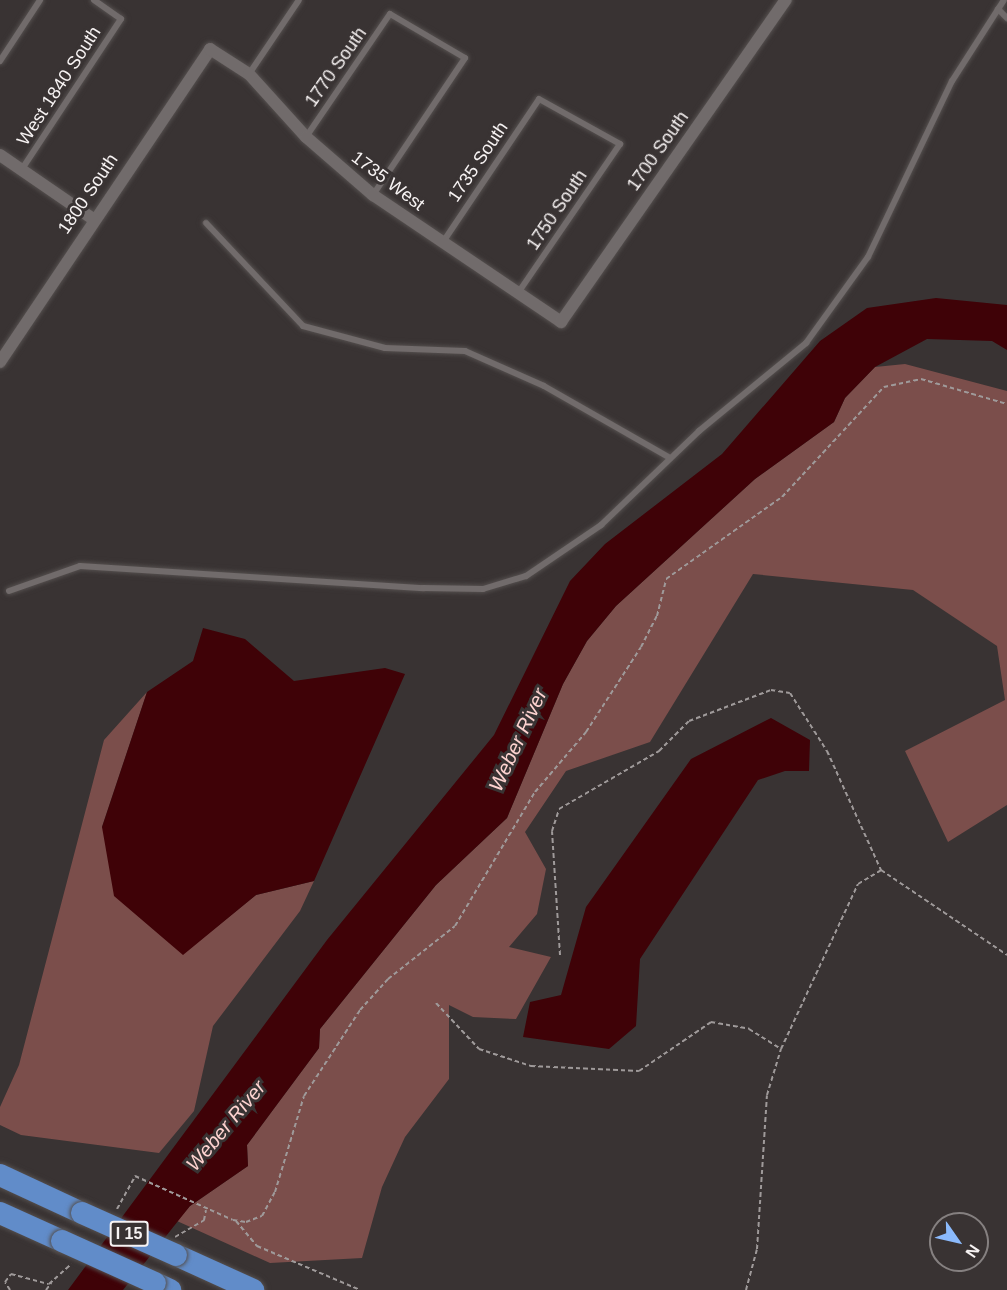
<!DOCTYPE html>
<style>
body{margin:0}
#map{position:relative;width:1007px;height:1290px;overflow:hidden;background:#393333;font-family:Helvetica,sans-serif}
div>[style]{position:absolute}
.green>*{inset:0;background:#7b4e4b}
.water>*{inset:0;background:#3f0207}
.path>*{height:2px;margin-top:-1px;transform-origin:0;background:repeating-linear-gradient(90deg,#9f9a9a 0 4.5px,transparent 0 7.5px)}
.roads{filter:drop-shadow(0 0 2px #544f4e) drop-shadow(0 0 2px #544f4e)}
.service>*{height:6px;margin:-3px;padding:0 3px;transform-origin:3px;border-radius:3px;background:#716b6b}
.minor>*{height:12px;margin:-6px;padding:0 6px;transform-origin:6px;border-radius:6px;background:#716b6b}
.motorway>*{height:22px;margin:-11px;padding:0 11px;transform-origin:11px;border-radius:11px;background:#618cc9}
.bridges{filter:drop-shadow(0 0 2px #544f4e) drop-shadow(0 0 2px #544f4e)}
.motorway-bridge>*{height:22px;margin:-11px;padding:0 11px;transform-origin:11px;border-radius:11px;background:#618cc9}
span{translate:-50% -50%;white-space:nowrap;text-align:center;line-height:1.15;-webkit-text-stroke:6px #393333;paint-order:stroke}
.shield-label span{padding:2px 4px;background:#393333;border:2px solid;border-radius:4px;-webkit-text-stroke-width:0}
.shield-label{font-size:16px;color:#f7f3f3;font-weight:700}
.street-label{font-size:18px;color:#f7f3f3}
.water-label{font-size:20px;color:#fed3d0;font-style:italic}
.north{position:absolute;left:929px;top:1212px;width:60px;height:60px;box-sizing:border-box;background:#393333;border:2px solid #858080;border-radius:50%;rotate:124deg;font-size:16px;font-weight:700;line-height:24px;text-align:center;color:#f7f3f3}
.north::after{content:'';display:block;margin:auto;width:21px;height:27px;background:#8bbafc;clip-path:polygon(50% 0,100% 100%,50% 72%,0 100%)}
</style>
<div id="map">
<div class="green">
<i style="clip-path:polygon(905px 364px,1007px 391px,1007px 805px,948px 842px,905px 751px,1005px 700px,997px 646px,913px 590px,753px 574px,650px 742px,566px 771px,525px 832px,546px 869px,537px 914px,509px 947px,551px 957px,516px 1019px,473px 1017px,449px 1005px,449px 1079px,405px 1137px,382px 1187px,362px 1258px,270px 1263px,177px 1221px,190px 1206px,248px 1166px,247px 1145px,319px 1048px,320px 1029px,436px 885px,507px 818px,563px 684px,587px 641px,616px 606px,755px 479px,834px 422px,845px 398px,875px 367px)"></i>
<i style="clip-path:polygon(147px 692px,102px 827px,183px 954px,256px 895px,314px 881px,300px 911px,213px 1026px,194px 1111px,159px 1153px,21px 1135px,0 1125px,0 1107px,19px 1065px,104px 740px)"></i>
</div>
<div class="water">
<i style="clip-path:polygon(936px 298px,1007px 305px,1007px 350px,992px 341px,927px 339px,875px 367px,845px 398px,834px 422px,755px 479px,616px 606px,587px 641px,563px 684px,507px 818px,436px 885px,320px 1029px,319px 1048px,247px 1145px,248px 1166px,190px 1206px,123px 1290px,68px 1290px,327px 940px,494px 735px,570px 581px,605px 544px,722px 454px,820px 341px,867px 308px)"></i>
<i style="clip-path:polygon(203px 628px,245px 639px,294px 681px,385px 668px,405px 674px,314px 881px,256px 895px,183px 955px,114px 896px,102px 827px,147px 692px,193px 661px)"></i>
<i style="clip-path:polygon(771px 718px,810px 740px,809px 771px,785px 771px,758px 780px,640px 959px,636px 1026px,609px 1049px,523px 1037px,530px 1002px,561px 995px,586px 907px,691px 759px)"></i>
</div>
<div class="path">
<i style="left:560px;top:955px;width:124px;rotate:-93.7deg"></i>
<i style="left:552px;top:831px;width:23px;rotate:-72deg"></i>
<i style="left:559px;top:809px;width:116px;rotate:-30.1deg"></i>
<i style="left:659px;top:751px;width:42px;rotate:-45deg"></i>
<i style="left:689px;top:721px;width:88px;rotate:-20.7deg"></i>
<i style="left:771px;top:690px;width:19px;rotate:9deg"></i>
<i style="left:790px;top:693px;width:69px;rotate:57.5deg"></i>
<i style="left:827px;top:751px;width:131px;rotate:65.6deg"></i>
<i style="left:436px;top:1003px;width:63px;rotate:46.9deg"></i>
<i style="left:479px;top:1049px;width:55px;rotate:18.1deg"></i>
<i style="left:531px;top:1066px;width:108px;rotate:2.7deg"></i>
<i style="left:639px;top:1071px;width:87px;rotate:-34.2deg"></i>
<i style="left:711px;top:1022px;width:39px;rotate:10deg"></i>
<i style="left:749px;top:1029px;width:38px;rotate:32deg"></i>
<i style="left:117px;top:1209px;width:38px;rotate:-61deg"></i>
<i style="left:135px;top:1176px;width:107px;rotate:24.2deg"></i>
<i style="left:233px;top:1220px;width:13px;rotate:9deg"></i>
<i style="left:246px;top:1222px;width:17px;rotate:-21deg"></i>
<i style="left:262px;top:1216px;width:27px;rotate:-62deg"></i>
<i style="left:275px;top:1192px;width:100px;rotate:-73.2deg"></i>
<i style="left:304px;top:1096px;width:103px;rotate:-56.9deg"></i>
<i style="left:360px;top:1010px;width:42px;rotate:-47.9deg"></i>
<i style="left:388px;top:979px;width:85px;rotate:-38.3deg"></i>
<i style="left:455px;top:926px;width:156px;rotate:-59.2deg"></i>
<i style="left:535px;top:792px;width:79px;rotate:-49.6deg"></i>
<i style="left:586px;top:732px;width:101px;rotate:-57.1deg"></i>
<i style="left:641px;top:647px;width:35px;rotate:-63deg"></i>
<i style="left:657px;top:616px;width:38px;rotate:-76deg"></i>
<i style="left:666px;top:579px;width:142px;rotate:-35.3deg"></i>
<i style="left:782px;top:497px;width:150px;rotate:-47.2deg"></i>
<i style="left:884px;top:387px;width:38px;rotate:-12deg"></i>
<i style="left:921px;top:379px;width:90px;rotate:16.2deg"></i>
<i style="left:236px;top:1221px;width:33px;rotate:50deg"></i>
<i style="left:257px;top:1246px;width:112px;rotate:23.1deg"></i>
<i style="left:175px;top:1237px;width:34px;rotate:-30deg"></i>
<i style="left:204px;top:1220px;width:10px;rotate:-79deg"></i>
<i style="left:10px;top:1290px;width:9px;rotate:-122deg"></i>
<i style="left:5px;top:1282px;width:10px;rotate:-53deg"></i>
<i style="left:11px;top:1274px;width:39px;rotate:15deg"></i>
<i style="left:49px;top:1284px;width:30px;rotate:-42deg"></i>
<i style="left:46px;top:1290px;width:9px;rotate:-54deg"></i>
<i style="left:746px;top:1290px;width:42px;rotate:-75deg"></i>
<i style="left:757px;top:1249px;width:154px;rotate:-86.3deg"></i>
<i style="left:767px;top:1095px;width:48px;rotate:-73.1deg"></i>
<i style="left:781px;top:1049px;width:182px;rotate:-65deg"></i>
<i style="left:858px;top:884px;width:27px;rotate:-31deg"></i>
<i style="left:881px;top:870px;width:152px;rotate:34deg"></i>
</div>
<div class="roads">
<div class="service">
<i style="left:998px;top:9px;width:13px;rotate:45deg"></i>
<i style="left:0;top:61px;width:73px;rotate:-56.7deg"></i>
<i style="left:249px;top:74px;width:89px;rotate:-56deg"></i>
<i style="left:306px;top:137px;width:149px;rotate:-55.7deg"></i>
<i style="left:390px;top:14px;width:87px;rotate:30.4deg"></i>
<i style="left:465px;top:58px;width:165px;rotate:123.9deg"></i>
<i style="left:22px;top:169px;width:180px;rotate:-56.6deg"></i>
<i style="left:121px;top:19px;width:33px;rotate:-145deg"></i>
<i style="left:206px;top:223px;width:141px;rotate:46.7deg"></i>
<i style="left:303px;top:326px;width:85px;rotate:15deg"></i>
<i style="left:385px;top:348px;width:80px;rotate:2.1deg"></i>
<i style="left:465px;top:351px;width:86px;rotate:23.9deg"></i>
<i style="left:544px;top:386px;width:145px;rotate:29.7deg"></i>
<i style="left:443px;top:242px;width:172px;rotate:-56.1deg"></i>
<i style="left:539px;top:99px;width:93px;rotate:29.1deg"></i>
<i style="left:620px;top:144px;width:181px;rotate:124.4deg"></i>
<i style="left:9px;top:591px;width:75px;rotate:-19.4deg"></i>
<i style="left:80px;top:566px;width:344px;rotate:3.7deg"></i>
<i style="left:423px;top:588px;width:60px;rotate:1deg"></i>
<i style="left:483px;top:589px;width:45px;rotate:-16.8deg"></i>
<i style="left:526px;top:576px;width:91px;rotate:-34.2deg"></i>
<i style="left:601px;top:525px;width:136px;rotate:-43.8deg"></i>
<i style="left:699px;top:431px;width:139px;rotate:-39.4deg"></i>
<i style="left:806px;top:343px;width:106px;rotate:-54.2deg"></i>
<i style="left:868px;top:257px;width:195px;rotate:-64.5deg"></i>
<i style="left:952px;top:81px;width:96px;rotate:-57.3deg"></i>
</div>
<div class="minor">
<i style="left:0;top:155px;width:113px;rotate:34.5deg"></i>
<i style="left:0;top:362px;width:377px;rotate:-56.1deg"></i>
<i style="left:210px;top:49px;width:46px;rotate:32.7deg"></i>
<i style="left:249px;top:74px;width:85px;rotate:47.9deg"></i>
<i style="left:306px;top:137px;width:89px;rotate:40.9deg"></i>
<i style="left:373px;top:195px;width:227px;rotate:34deg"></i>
<i style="left:561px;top:322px;width:393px;rotate:-55.1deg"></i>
</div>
<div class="motorway">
<i style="left:0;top:1175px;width:90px;rotate:24.9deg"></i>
<i style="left:0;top:1213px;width:68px;rotate:24.3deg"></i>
<i style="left:176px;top:1255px;width:85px;rotate:24.4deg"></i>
<i style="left:155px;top:1283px;width:17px;rotate:25deg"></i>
</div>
</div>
<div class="bridges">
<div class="motorway-bridge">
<i style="left:82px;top:1213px;width:103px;rotate:24.1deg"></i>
<i style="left:62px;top:1241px;width:102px;rotate:24.3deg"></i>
</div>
</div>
<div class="shield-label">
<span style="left:129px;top:1234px">I 15</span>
</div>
<div class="street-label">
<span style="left:336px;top:67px;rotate:-55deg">1770 South</span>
<span style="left:59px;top:86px;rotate:-57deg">West 1840 South</span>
<span style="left:658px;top:151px;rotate:-55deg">1700 South</span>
<span style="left:478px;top:162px;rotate:-56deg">1735 South</span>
<span style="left:388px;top:181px;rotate:37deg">1735 West</span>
<span style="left:88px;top:194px;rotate:-56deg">1800 South</span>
<span style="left:557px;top:210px;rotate:-56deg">1750 South</span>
</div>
<div class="water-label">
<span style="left:518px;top:740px;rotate:-65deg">Weber River</span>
<span style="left:226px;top:1126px;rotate:-50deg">Weber River</span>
</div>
<div class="north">N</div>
</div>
